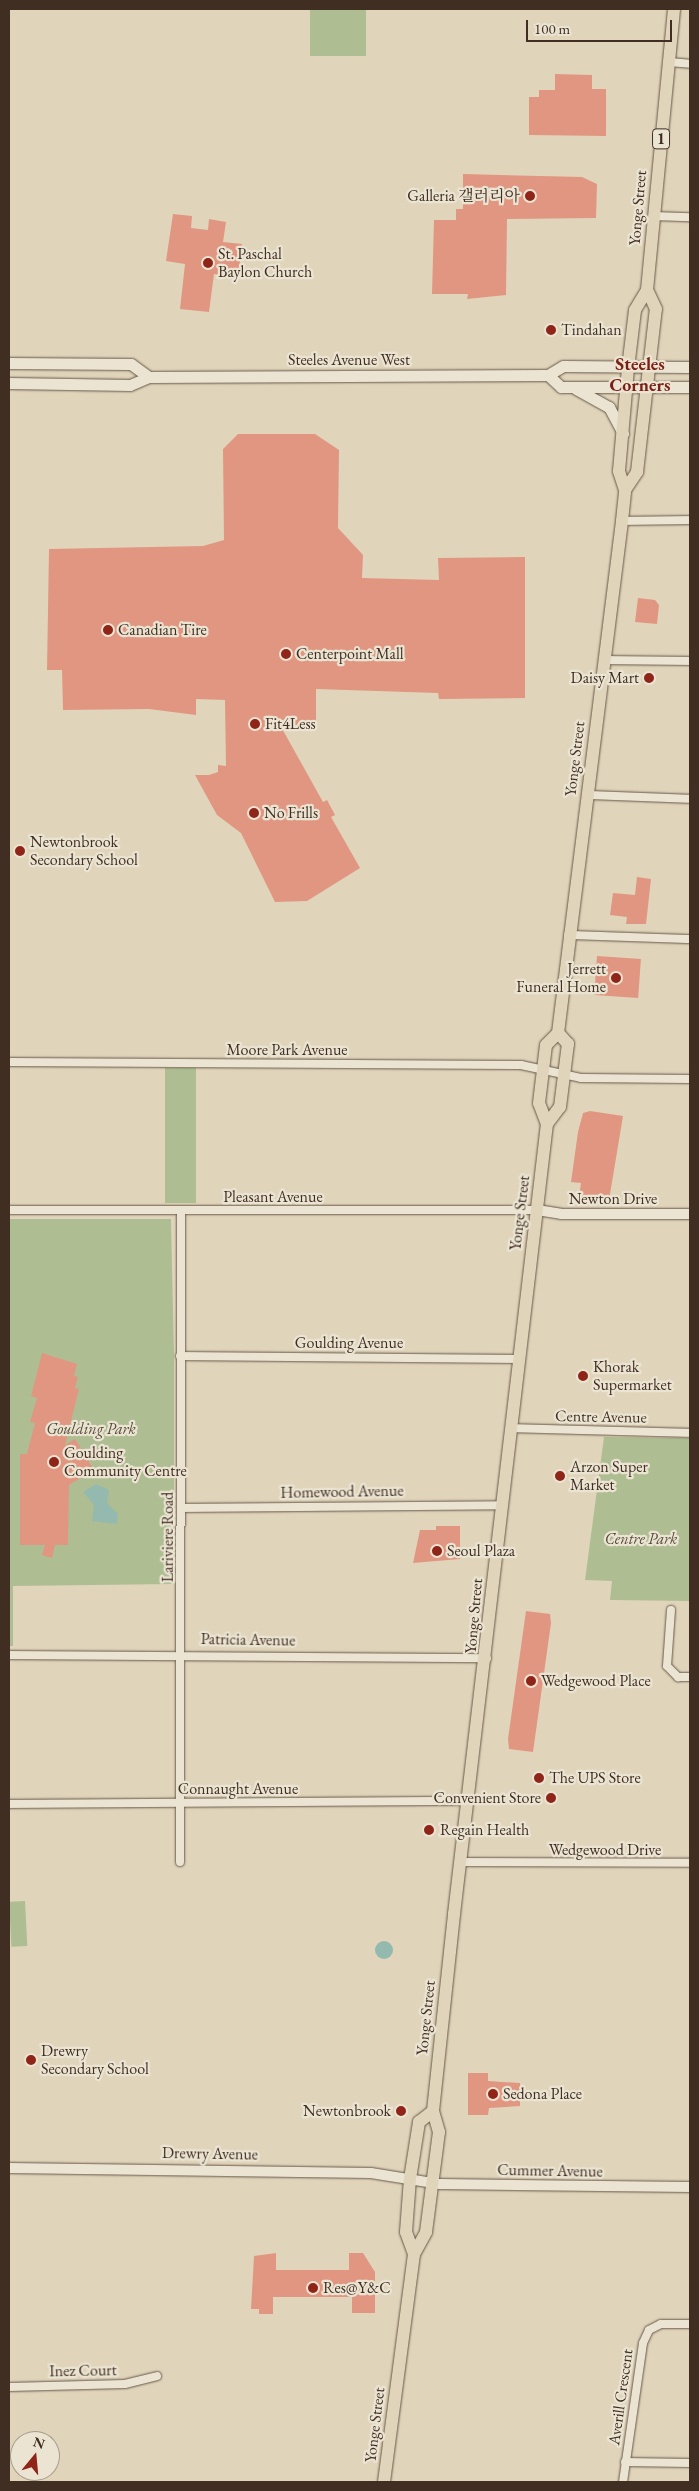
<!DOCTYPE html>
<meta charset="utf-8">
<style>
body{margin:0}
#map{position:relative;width:699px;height:2491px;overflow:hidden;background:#e0d5bb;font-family:"EB Garamond","Noto Serif KR",serif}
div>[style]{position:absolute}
.green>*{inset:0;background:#afbe92;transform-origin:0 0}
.water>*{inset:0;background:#94b9ae}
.round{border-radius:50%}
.building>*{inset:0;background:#e09681;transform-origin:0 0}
.roads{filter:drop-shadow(0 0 1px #695848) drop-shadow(0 0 1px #695848)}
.minor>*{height:8px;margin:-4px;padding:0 4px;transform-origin:4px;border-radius:4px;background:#ebe4d3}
.tertiary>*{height:10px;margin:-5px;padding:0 5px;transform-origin:5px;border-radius:5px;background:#ebe4d3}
.secondary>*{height:11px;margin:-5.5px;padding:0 5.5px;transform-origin:5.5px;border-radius:5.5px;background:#ebe4d3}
.primary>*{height:12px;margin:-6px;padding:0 6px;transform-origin:6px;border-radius:6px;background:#e0d5bb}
.dots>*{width:14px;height:14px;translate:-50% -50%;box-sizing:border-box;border:2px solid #ebe4d3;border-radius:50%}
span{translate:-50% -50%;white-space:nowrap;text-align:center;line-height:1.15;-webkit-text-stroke:4.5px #ebe4d3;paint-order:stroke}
.shield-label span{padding:1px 4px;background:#ebe4d3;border:1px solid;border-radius:4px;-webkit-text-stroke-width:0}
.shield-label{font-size:15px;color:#412e22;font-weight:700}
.poi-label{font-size:16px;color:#412e22}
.right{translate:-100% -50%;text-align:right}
.left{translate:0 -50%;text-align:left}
.street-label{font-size:16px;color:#412e22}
.park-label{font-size:16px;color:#574b38;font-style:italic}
.neighbourhood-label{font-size:18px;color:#7a1f14;font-weight:700}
.frame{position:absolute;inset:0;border:10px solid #412e22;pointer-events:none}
.north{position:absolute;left:10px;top:2431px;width:50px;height:50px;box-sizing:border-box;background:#ebe4d3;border:1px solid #a79b8c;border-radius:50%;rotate:17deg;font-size:14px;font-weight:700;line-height:20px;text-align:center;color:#412e22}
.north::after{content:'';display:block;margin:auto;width:18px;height:22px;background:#8f2418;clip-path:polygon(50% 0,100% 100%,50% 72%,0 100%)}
.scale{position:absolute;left:526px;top:20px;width:146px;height:22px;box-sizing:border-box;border:2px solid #412e22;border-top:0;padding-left:6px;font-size:15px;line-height:18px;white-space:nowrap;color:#412e22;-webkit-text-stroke:4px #ebe4d3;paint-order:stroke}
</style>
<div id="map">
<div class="green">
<i style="left:310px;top:9px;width:56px;height:47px"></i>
<i style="left:165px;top:1068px;width:31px;height:135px"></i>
<i style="clip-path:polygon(9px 1219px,171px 1219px,174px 1355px,174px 1584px,13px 1586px,13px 1646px,9px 1646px)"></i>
<i style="clip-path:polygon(604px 1437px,690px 1438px,690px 1601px,610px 1600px,612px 1581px,585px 1580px)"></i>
<i style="left:25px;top:1901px;width:45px;height:16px;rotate:87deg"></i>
</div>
<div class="water">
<i style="clip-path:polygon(96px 1484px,109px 1490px,107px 1503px,118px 1514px,117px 1524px,92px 1521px,94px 1505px,83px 1492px)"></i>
<i class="round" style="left:375px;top:1941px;width:18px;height:18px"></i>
</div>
<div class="building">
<i style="clip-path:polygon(555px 74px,592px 75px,592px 89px,606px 89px,606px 136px,529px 135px,529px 97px,539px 97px,539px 90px,555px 90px)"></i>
<i style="clip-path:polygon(463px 174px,582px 177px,597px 184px,596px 218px,507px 219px,506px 295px,467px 299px,468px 294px,432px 294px,434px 220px,456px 220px,456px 209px,463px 209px)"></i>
<i style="clip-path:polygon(173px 214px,192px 216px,191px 228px,208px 230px,209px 219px,226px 222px,223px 242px,242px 244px,238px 277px,214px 274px,209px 312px,180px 309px,185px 264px,166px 261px)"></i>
<i style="clip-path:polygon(238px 434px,315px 434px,339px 450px,338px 528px,363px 555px,362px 578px,439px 580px,438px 558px,525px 557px,525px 698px,439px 699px,438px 693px,316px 689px,316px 725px,280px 725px,323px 802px,327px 800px,335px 815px,331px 817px,360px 868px,307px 901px,275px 902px,241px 833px,217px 815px,195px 775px,209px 775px,218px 772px,218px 765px,226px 766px,225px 700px,196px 699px,196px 715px,149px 709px,63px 710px,62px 670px,47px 670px,49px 549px,203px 546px,224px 540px,223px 449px)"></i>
<i style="clip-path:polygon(638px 598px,655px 600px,659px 605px,657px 624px,635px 622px)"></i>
<i style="clip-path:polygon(637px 877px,651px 879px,646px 924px,626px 924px,627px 917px,610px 915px,613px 893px,635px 895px)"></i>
<i style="left:597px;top:956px;width:44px;height:39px;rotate:4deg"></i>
<i style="clip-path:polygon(590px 1111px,623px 1116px,609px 1200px,579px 1197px,581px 1183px,571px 1182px,578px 1132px,583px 1113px)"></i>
<i style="clip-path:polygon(42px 1353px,77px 1364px,74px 1376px,78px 1377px,75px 1388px,79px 1389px,65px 1445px,75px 1439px,94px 1470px,69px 1485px,68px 1545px,55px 1545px,52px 1558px,42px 1555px,45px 1545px,20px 1545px,20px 1454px,27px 1454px,35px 1423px,30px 1422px,37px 1398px,31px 1396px)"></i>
<i style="clip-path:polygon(436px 1526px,460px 1526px,460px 1559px,413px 1563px,420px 1530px,436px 1530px)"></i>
<i style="clip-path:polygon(526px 1611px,550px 1614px,551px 1623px,533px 1752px,509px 1749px,508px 1739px)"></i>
<i style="clip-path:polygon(468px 2073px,488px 2073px,488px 2081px,520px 2083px,520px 2106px,489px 2108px,488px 2115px,468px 2115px)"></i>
<i style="clip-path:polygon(276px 2253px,276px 2270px,349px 2270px,349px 2253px,363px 2253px,375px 2272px,375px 2313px,352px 2313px,352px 2297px,273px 2297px,273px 2314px,259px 2314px,259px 2309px,251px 2309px,254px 2256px)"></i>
</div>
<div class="roads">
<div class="minor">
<i style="left:669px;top:62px;width:21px;rotate:5deg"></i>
<i style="left:653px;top:216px;width:37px;rotate:2deg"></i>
<i style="left:622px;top:521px;width:68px;rotate:-0.8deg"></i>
<i style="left:604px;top:660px;width:86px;rotate:0.7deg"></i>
<i style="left:587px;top:795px;width:103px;rotate:2.2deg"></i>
<i style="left:568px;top:935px;width:122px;rotate:1.9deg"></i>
<i style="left:9px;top:1062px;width:512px;rotate:0.34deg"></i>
<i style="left:521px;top:1065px;width:61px;rotate:12.2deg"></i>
<i style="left:581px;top:1078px;width:109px;rotate:0.5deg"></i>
<i style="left:9px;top:1210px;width:528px"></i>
<i style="left:180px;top:1356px;width:337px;rotate:0.5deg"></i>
<i style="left:511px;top:1428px;width:179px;rotate:1.6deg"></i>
<i style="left:182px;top:1508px;width:320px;rotate:-0.5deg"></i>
<i style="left:671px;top:1610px;width:56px;rotate:94.1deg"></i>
<i style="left:667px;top:1666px;width:16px;rotate:45deg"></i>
<i style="left:678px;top:1677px;width:12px"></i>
<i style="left:9px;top:1655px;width:478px;rotate:0.4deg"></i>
<i style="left:9px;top:1804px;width:458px;rotate:-0.4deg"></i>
<i style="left:180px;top:1862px;width:651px;rotate:-89.91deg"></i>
<i style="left:459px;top:1862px;width:231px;rotate:0.2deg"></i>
<i style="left:9px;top:2387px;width:116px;rotate:-1.5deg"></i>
<i style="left:125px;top:2384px;width:33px;rotate:-14deg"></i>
<i style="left:625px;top:2462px;width:65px;rotate:0.9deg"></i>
<i style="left:623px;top:2482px;width:140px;rotate:-81.8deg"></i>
<i style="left:643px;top:2343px;width:14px;rotate:-65deg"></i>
<i style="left:649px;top:2330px;width:13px;rotate:-27deg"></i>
<i style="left:661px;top:2324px;width:29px"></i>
</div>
<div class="tertiary">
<i style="left:537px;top:1210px;width:24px;rotate:9deg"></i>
<i style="left:561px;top:1214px;width:129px"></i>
<i style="left:9px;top:2168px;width:362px;rotate:0.8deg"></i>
<i style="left:371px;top:2173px;width:70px;rotate:9.1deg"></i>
<i style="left:440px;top:2184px;width:250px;rotate:0.7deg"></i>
</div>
<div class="secondary">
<i style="left:9px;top:363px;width:122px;rotate:0.5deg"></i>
<i style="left:131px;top:364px;width:22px;rotate:36deg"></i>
<i style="left:548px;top:375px;width:18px;rotate:43deg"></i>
<i style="left:561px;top:387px;width:129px"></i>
<i style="left:9px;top:383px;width:121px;rotate:0.9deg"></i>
<i style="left:130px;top:385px;width:21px;rotate:-23deg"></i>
<i style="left:149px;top:377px;width:399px;rotate:-0.3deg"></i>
<i style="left:548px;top:375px;width:17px;rotate:-31deg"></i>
<i style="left:563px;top:366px;width:127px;rotate:0.5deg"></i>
<i style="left:576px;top:389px;width:38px;rotate:29deg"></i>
<i style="left:609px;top:407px;width:30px;rotate:62deg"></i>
</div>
<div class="primary">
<i style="left:625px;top:490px;width:22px;rotate:-56deg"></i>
<i style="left:637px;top:472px;width:164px;rotate:-83.4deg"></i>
<i style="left:656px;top:309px;width:21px;rotate:-115deg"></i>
<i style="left:547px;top:1124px;width:21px;rotate:-53deg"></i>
<i style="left:560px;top:1107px;width:64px;rotate:-82.8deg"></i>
<i style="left:568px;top:1044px;width:15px;rotate:-132deg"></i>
<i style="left:414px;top:2254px;width:23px;rotate:-110deg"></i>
<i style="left:406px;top:2232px;width:53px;rotate:-85.7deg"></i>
<i style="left:410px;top:2179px;width:58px;rotate:-81deg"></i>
<i style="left:419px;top:2122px;width:18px;rotate:-38deg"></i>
<i style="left:384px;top:2482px;width:230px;rotate:-82.5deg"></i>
<i style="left:414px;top:2254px;width:25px;rotate:-61deg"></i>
<i style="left:426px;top:2232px;width:101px;rotate:-82.6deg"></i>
<i style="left:439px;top:2132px;width:22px;rotate:-106deg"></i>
<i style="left:433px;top:2111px;width:198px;rotate:-83.9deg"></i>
<i style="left:454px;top:1914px;width:795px;rotate:-83.29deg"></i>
<i style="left:547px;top:1124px;width:22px;rotate:-111deg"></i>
<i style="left:539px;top:1103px;width:58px;rotate:-83.1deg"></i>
<i style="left:546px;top:1045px;width:17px;rotate:-45deg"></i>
<i style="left:558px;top:1033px;width:516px;rotate:-82.87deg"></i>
<i style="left:622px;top:521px;width:31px;rotate:-84deg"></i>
<i style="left:625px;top:490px;width:20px;rotate:-108deg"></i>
<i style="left:619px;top:471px;width:103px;rotate:-85deg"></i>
<i style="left:628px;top:368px;width:58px;rotate:-83.1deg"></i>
<i style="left:635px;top:310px;width:23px;rotate:-59deg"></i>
<i style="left:647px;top:290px;width:282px;rotate:-84.5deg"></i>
</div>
</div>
<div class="dots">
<i style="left:530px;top:196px;background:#8f2418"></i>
<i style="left:208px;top:263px;background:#8f2418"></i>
<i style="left:551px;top:330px;background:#8f2418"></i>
<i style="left:108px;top:630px;background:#8f2418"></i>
<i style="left:286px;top:654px;background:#8f2418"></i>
<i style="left:649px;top:678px;background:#8f2418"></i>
<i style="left:255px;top:724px;background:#8f2418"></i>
<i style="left:254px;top:813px;background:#8f2418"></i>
<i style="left:20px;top:851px;background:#8f2418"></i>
<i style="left:616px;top:978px;background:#8f2418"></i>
<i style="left:583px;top:1376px;background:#8f2418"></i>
<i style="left:54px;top:1462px;background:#8f2418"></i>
<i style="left:560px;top:1476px;background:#8f2418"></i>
<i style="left:437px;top:1551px;background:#8f2418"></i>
<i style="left:531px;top:1681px;background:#8f2418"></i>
<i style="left:539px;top:1778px;background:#8f2418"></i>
<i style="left:551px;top:1798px;background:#8f2418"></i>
<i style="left:429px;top:1830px;background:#8f2418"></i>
<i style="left:31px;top:2060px;background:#8f2418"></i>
<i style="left:493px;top:2094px;background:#8f2418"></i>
<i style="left:401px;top:2111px;background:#8f2418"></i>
<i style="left:313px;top:2288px;background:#8f2418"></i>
</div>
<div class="shield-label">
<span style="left:661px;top:139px">1</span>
</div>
<div class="poi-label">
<span class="right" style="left:520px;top:196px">Galleria 갤러리아</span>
<span class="left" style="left:218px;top:263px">St. Paschal<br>Baylon Church</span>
<span class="left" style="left:561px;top:330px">Tindahan</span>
<span class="left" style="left:118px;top:630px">Canadian Tire</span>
<span class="left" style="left:296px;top:654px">Centerpoint Mall</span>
<span class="right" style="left:639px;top:678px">Daisy Mart</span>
<span class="left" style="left:265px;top:724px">Fit4Less</span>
<span class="left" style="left:264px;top:813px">No Frills</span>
<span class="left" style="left:30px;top:851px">Newtonbrook<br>Secondary School</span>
<span class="right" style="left:606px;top:978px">Jerrett<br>Funeral Home</span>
<span class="left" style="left:593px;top:1376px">Khorak<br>Supermarket</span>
<span class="left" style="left:64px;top:1462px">Goulding<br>Community Centre</span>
<span class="left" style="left:570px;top:1476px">Arzon Super<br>Market</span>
<span class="left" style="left:447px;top:1551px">Seoul Plaza</span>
<span class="left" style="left:541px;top:1681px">Wedgewood Place</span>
<span class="left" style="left:549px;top:1778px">The UPS Store</span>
<span class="right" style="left:541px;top:1798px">Convenient Store</span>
<span class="left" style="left:440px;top:1830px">Regain Health</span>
<span class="left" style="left:41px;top:2060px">Drewry<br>Secondary School</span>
<span class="left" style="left:503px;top:2094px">Sedona Place</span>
<span class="right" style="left:391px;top:2111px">Newtonbrook</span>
<span class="left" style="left:323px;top:2288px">Res@Y&amp;C</span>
</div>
<div class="street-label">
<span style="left:638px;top:208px;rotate:-85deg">Yonge Street</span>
<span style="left:349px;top:360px">Steeles Avenue West</span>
<span style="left:575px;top:759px;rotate:-83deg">Yonge Street</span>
<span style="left:287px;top:1050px">Moore Park Avenue</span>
<span style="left:273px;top:1197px">Pleasant Avenue</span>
<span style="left:613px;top:1199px">Newton Drive</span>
<span style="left:520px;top:1213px;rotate:-83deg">Yonge Street</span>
<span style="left:349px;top:1343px">Goulding Avenue</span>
<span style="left:601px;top:1417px;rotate:1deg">Centre Avenue</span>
<span style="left:342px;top:1492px;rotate:-1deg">Homewood Avenue</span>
<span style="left:168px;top:1537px;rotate:-90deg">Lariviere Road</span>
<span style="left:474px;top:1616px;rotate:-85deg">Yonge Street</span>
<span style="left:248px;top:1640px;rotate:1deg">Patricia Avenue</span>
<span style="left:238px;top:1789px">Connaught Avenue</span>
<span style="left:605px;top:1850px">Wedgewood Drive</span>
<span style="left:426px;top:2018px;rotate:-84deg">Yonge Street</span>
<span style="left:210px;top:2154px;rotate:1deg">Drewry Avenue</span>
<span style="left:550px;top:2171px;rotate:1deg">Cummer Avenue</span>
<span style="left:83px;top:2371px;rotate:-1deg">Inez Court</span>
<span style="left:621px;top:2397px;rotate:-82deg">Averill Crescent</span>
<span style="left:375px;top:2425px;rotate:-83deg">Yonge Street</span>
</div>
<div class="park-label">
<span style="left:91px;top:1429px">Goulding Park</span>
<span style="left:641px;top:1539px">Centre Park</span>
</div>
<div class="neighbourhood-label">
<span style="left:640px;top:375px">Steeles<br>Corners</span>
</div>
<div class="frame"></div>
<div class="north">N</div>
<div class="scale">100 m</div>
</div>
